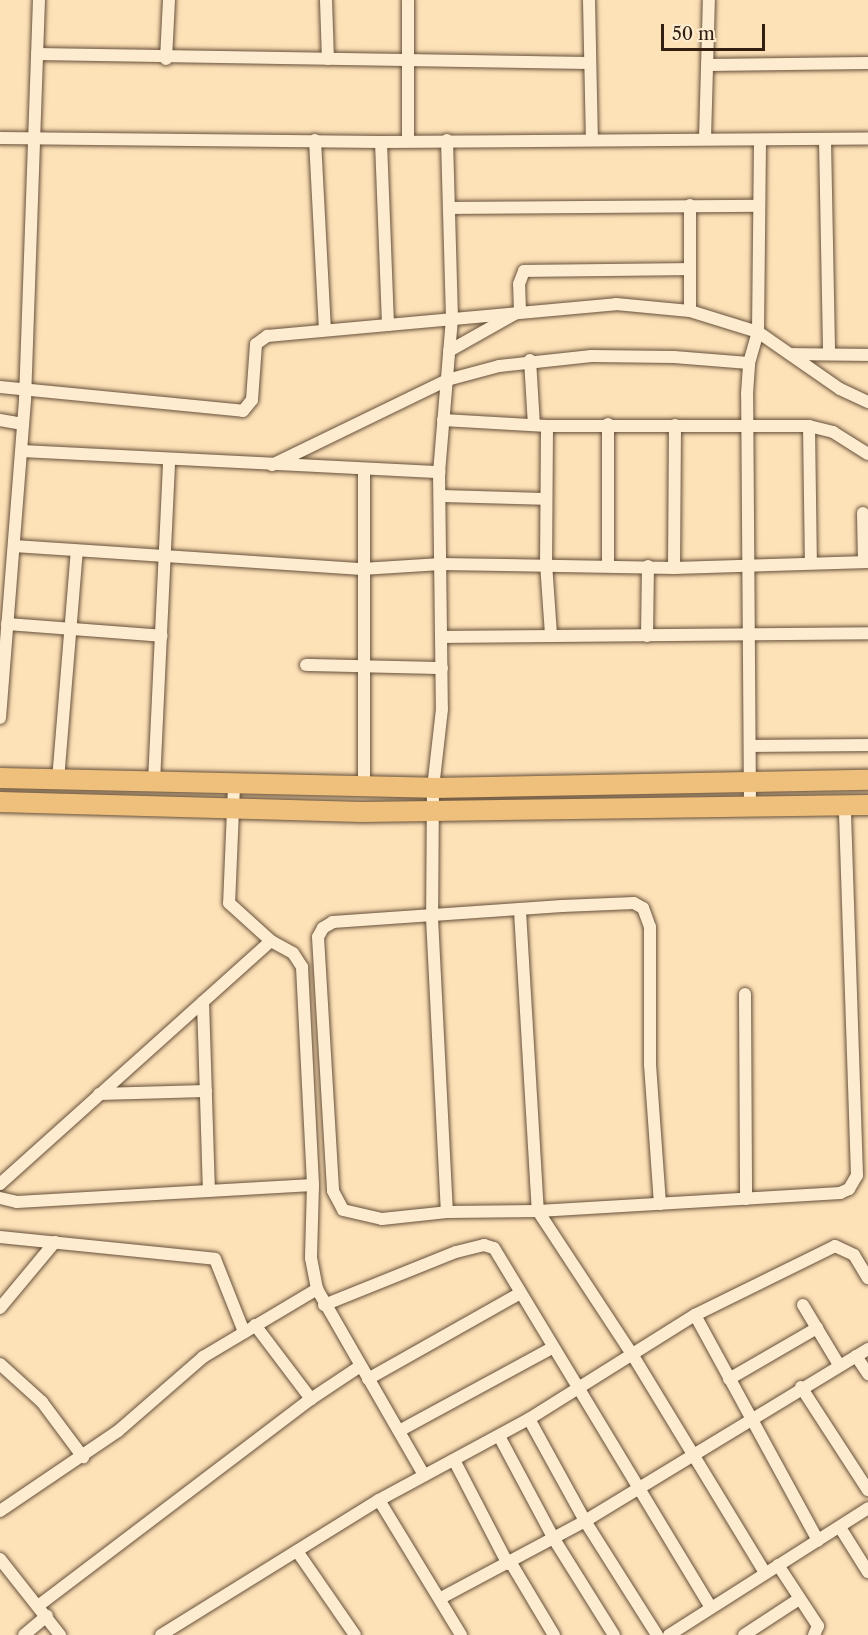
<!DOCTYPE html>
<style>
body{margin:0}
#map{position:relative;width:868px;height:1635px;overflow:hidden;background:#fde1b7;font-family:"Libre Caslon Text",serif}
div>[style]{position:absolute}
.roads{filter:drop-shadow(0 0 2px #66503a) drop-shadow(0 0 2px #66503a)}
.street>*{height:12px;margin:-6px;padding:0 6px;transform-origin:6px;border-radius:6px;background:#feecd0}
.primary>*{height:20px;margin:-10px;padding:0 10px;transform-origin:10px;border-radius:10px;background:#eec07c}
span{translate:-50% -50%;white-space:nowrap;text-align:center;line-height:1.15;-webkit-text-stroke:4.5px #feecd0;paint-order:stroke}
.scale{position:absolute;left:661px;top:24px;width:104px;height:27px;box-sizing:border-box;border:3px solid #331f11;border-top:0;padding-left:8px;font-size:18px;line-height:21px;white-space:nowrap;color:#331f11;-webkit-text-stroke:4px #feecd0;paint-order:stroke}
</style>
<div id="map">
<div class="roads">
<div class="street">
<i style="left:326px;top:0;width:59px;rotate:88.1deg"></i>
<i style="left:408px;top:0;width:141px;rotate:90deg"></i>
<i style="left:589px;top:0;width:140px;rotate:88.8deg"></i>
<i style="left:37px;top:54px;width:553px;rotate:0.93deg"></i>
<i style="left:166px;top:59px;width:59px;rotate:-87.1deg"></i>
<i style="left:707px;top:65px;width:161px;rotate:-0.7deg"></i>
<i style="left:0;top:138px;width:381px;rotate:0.6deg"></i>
<i style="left:381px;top:142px;width:487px;rotate:-0.4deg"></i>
<i style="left:705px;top:139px;width:139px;rotate:-88.4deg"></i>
<i style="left:315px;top:140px;width:189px;rotate:87deg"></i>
<i style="left:447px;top:140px;width:178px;rotate:88.4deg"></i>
<i style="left:452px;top:318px;width:155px;rotate:94.8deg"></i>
<i style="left:439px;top:472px;width:237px;rotate:89.3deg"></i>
<i style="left:442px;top:709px;width:80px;rotate:96.5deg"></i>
<i style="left:433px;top:788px;width:130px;rotate:90.4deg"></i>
<i style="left:432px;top:918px;width:294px;rotate:87.1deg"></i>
<i style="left:825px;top:140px;width:214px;rotate:88.9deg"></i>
<i style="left:381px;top:142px;width:183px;rotate:87.8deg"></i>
<i style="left:450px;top:208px;width:309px;rotate:-0.4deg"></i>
<i style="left:690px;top:311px;width:106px;rotate:-90deg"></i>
<i style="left:449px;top:351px;width:81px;rotate:-29.4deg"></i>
<i style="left:520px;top:311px;width:27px;rotate:-92deg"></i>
<i style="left:519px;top:284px;width:14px;rotate:-69deg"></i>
<i style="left:524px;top:271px;width:166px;rotate:-0.7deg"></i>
<i style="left:790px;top:354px;width:78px;rotate:0.7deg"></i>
<i style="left:530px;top:360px;width:65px;rotate:86.5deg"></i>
<i style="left:0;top:387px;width:244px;rotate:5.6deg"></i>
<i style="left:243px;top:411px;width:14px;rotate:-51deg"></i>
<i style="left:252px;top:400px;width:56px;rotate:-85.9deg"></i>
<i style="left:256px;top:344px;width:14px;rotate:-36deg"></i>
<i style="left:267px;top:336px;width:350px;rotate:-5.2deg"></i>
<i style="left:616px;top:304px;width:74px;rotate:5.4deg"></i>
<i style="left:690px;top:311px;width:71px;rotate:17.2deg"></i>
<i style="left:758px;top:332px;width:100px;rotate:34.8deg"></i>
<i style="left:840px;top:389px;width:31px;rotate:25deg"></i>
<i style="left:0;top:420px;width:23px;rotate:10deg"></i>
<i style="left:443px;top:420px;width:104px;rotate:3.3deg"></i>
<i style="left:547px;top:426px;width:262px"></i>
<i style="left:809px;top:426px;width:25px;rotate:14deg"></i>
<i style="left:833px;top:432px;width:41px;rotate:32.2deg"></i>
<i style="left:608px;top:424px;width:140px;rotate:90deg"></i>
<i style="left:547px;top:426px;width:137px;rotate:90.4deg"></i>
<i style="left:546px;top:563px;width:72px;rotate:86deg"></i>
<i style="left:809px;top:426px;width:136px;rotate:89.2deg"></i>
<i style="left:23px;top:451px;width:417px;rotate:2.9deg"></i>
<i style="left:272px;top:465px;width:195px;rotate:-25.9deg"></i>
<i style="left:447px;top:380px;width:54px;rotate:-15.1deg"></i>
<i style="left:499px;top:366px;width:93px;rotate:-6.2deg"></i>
<i style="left:591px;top:356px;width:83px;rotate:0.7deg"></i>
<i style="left:674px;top:357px;width:75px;rotate:4.6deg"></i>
<i style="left:440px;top:496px;width:106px;rotate:1.6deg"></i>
<i style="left:863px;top:513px;width:49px;rotate:88.8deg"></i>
<i style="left:14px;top:546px;width:349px;rotate:3.8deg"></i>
<i style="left:362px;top:569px;width:79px;rotate:-3.6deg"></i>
<i style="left:441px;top:564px;width:233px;rotate:1deg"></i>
<i style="left:674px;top:568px;width:194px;rotate:-1.8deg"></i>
<i style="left:674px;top:568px;width:143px;rotate:-89.6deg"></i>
<i style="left:7px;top:624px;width:155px;rotate:4.4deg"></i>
<i style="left:647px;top:636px;width:70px;rotate:-89.2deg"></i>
<i style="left:443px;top:637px;width:425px;rotate:-0.5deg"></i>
<i style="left:306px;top:665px;width:136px;rotate:1.3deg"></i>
<i style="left:0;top:718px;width:319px;rotate:-85.5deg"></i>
<i style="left:25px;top:400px;width:400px;rotate:-88deg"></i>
<i style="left:751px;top:746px;width:117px;rotate:-0.5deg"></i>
<i style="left:58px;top:780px;width:230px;rotate:-85.3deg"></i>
<i style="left:154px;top:782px;width:323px;rotate:-87.3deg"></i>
<i style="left:234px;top:786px;width:117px;rotate:92.4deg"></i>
<i style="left:229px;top:903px;width:57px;rotate:42.1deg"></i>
<i style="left:271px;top:941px;width:25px;rotate:29deg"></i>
<i style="left:293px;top:953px;width:17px;rotate:57deg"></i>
<i style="left:302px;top:967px;width:218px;rotate:87.1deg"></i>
<i style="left:313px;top:1185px;width:73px;rotate:91.6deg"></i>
<i style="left:311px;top:1258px;width:32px;rotate:79deg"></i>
<i style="left:317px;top:1289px;width:215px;rotate:60.1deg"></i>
<i style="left:364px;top:787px;width:317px;rotate:-90deg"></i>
<i style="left:750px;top:805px;width:411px;rotate:-90.4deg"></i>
<i style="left:747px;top:394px;width:31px;rotate:-86deg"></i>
<i style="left:749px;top:363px;width:32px;rotate:-74deg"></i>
<i style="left:758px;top:332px;width:191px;rotate:-89.4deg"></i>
<i style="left:520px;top:911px;width:301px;rotate:86.6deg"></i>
<i style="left:538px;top:1211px;width:171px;rotate:56.7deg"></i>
<i style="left:632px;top:1354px;width:256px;rotate:58.7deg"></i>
<i style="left:745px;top:994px;width:205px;rotate:89.7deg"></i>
<i style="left:203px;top:1002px;width:189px;rotate:88.2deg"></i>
<i style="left:99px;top:1094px;width:107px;rotate:-1.6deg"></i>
<i style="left:0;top:1184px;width:364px;rotate:-41.9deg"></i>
<i style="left:0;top:1198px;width:17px;rotate:13deg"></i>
<i style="left:17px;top:1202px;width:296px;rotate:-3.3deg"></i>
<i style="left:660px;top:1204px;width:139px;rotate:-94.1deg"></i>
<i style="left:650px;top:1065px;width:138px;rotate:-90deg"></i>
<i style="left:650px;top:927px;width:20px;rotate:-110deg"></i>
<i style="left:643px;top:908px;width:10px;rotate:-151deg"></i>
<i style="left:634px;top:903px;width:72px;rotate:177.6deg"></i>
<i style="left:562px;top:906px;width:230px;rotate:176deg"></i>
<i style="left:333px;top:922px;width:12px;rotate:149deg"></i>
<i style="left:323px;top:928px;width:10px;rotate:119deg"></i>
<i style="left:318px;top:937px;width:254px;rotate:86.6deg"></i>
<i style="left:333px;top:1191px;width:21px;rotate:62deg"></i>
<i style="left:343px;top:1210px;width:40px;rotate:13deg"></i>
<i style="left:382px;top:1219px;width:65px;rotate:-6.1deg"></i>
<i style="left:447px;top:1212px;width:91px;rotate:-0.6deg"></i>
<i style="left:538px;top:1211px;width:303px;rotate:-3.4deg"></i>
<i style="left:840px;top:1193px;width:10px;rotate:-24deg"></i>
<i style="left:849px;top:1189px;width:16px;rotate:-60deg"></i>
<i style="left:857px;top:1175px;width:370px;rotate:-91.9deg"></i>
<i style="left:0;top:1237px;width:216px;rotate:5.8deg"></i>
<i style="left:215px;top:1259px;width:79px;rotate:68.3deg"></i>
<i style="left:324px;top:1305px;width:142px;rotate:-21.9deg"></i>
<i style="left:456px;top:1252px;width:29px;rotate:-14deg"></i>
<i style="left:484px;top:1245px;width:10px;rotate:17deg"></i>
<i style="left:494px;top:1248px;width:420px;rotate:58.9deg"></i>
<i style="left:803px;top:1305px;width:70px;rotate:59deg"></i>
<i style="left:0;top:1308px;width:86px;rotate:-50.2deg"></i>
<i style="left:695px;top:1315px;width:257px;rotate:61.4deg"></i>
<i style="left:255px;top:1325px;width:93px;rotate:52.9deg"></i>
<i style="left:856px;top:1356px;width:22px;rotate:56deg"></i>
<i style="left:0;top:1364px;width:57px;rotate:42.1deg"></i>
<i style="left:42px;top:1402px;width:69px;rotate:53.3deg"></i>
<i style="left:368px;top:1379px;width:173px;rotate:-29.4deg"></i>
<i style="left:729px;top:1379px;width:102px;rotate:-30.1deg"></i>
<i style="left:801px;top:1387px;width:123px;rotate:57deg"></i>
<i style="left:529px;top:1419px;width:116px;rotate:61.2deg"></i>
<i style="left:585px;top:1521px;width:135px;rotate:57.7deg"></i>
<i style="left:399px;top:1431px;width:174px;rotate:-28.5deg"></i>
<i style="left:499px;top:1436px;width:117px;rotate:61.9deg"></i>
<i style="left:554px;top:1539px;width:113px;rotate:58deg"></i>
<i style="left:454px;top:1460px;width:117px;rotate:62.6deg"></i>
<i style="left:379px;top:1500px;width:158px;rotate:58.7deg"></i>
<i style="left:0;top:1511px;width:143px;rotate:-34.1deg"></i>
<i style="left:118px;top:1431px;width:113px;rotate:-41deg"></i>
<i style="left:203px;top:1357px;width:133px;rotate:-30.8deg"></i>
<i style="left:841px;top:1529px;width:51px;rotate:57.9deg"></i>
<i style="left:297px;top:1551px;width:102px;rotate:55.4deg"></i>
<i style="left:0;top:1559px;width:97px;rotate:51.7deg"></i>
<i style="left:511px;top:1563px;width:84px;rotate:59.2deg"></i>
<i style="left:778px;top:1565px;width:73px;rotate:56.7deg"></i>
<i style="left:818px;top:1626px;width:10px;rotate:114deg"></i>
<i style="left:441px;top:1598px;width:163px;rotate:-28.1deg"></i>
<i style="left:585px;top:1521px;width:331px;rotate:-31.3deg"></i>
<i style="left:38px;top:1606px;width:343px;rotate:-37.2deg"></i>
<i style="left:311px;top:1399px;width:58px;rotate:-33.7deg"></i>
<i style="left:24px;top:1635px;width:30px;rotate:-40deg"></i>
<i style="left:161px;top:1635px;width:256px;rotate:-31.8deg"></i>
<i style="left:379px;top:1500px;width:170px;rotate:-28.4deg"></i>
<i style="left:529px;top:1419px;width:196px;rotate:-32.1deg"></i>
<i style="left:695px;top:1315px;width:156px;rotate:-26.2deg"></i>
<i style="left:835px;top:1246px;width:21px;rotate:25deg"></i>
<i style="left:854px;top:1255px;width:27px;rotate:59deg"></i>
<i style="left:669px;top:1635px;width:236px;rotate:-32.5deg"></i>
<i style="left:744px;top:1635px;width:66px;rotate:-33.2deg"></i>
</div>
<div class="primary">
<i style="left:0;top:778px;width:433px;rotate:1.3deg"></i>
<i style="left:433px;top:788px;width:435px;rotate:-1.1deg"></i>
<i style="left:0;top:802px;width:362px;rotate:1.6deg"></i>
<i style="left:362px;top:812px;width:506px;rotate:-0.79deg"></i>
</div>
</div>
<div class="scale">50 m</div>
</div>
